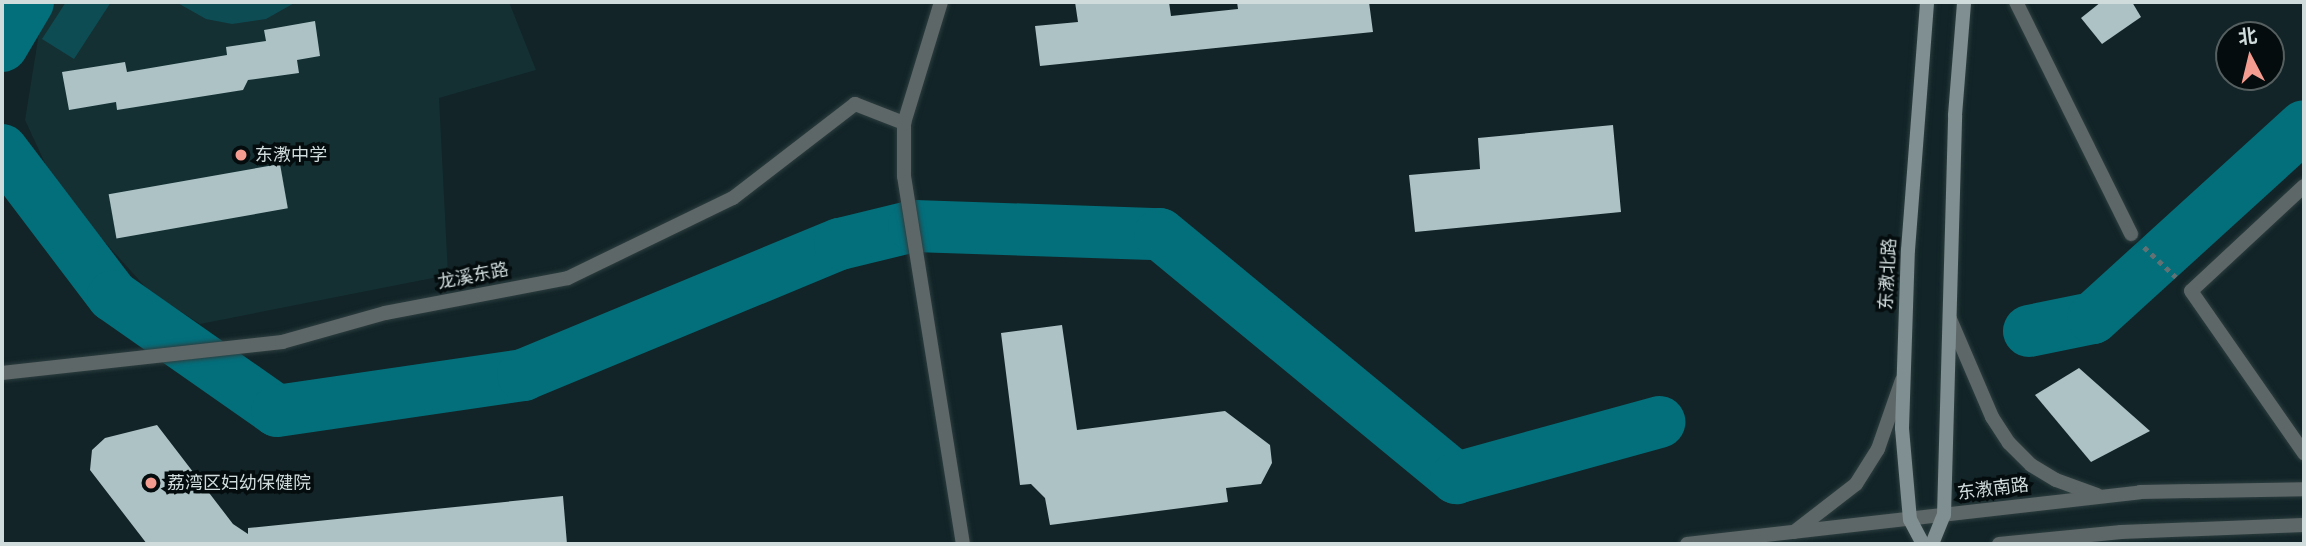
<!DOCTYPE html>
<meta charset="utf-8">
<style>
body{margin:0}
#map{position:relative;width:2306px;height:546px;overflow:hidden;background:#122427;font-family:"Fira Sans Condensed","Noto Sans SC",sans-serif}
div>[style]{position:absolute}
.built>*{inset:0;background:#143033}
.green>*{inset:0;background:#0e4c54}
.river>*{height:52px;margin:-26px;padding:0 26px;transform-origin:26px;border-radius:26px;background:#036f7b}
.building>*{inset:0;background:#acc2c5;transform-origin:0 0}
.path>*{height:4.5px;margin-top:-2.25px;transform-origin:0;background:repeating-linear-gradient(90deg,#627173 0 5px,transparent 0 10px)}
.roads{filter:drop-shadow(0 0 2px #2d3e40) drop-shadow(0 0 2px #2d3e40)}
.minor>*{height:14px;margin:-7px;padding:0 7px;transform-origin:7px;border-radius:7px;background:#5e6768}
.tertiary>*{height:14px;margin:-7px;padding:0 7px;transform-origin:7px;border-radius:7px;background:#5e6768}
.secondary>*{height:14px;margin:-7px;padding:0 7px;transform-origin:7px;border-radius:7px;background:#808f91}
.dots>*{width:19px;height:19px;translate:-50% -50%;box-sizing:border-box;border:4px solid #050c0d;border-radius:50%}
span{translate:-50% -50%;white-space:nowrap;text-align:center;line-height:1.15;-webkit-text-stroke:7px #050c0d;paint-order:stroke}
.poi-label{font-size:18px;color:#d0dbdc}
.left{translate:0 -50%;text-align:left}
.street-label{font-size:18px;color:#d0dbdc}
.frame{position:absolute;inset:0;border:4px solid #d0dbdc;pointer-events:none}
.north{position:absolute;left:2215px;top:21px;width:70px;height:70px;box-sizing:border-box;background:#050c0d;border:2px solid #565f60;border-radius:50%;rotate:353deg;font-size:19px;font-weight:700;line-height:28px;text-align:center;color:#d0dbdc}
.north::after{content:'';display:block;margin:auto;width:24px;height:32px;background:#f59c90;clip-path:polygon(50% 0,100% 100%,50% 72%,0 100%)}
</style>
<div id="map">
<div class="built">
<i style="clip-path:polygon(44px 2px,509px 2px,536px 70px,439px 98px,448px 275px,200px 324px,149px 291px,57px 189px,25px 120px)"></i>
</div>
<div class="green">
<i style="clip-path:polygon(66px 2px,111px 2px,74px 59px,42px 39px)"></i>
<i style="clip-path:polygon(176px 2px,296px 2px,266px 19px,232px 24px,206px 19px)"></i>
</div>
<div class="river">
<i style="left:2px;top:46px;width:51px;rotate:-59.4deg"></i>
<i style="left:2px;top:150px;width:183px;rotate:52.8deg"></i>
<i style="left:113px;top:296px;width:200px;rotate:35deg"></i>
<i style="left:277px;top:411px;width:249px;rotate:-8.3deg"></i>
<i style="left:523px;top:375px;width:343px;rotate:-22.5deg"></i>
<i style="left:840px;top:244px;width:76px;rotate:-13.7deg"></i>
<i style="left:914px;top:226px;width:246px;rotate:1.9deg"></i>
<i style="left:1160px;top:234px;width:384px;rotate:39.5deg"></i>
<i style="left:1456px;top:478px;width:211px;rotate:-15.4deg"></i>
<i style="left:2029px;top:331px;width:65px;rotate:-11.5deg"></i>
<i style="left:2093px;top:318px;width:285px;rotate:-42.3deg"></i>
</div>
<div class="building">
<i style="clip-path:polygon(1075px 2px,1169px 2px,1171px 16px,1238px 9px,1237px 2px,1369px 2px,1373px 32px,1040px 66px,1035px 26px,1078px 22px)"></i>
<i style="clip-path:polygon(2101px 2px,2132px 2px,2141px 17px,2102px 44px,2081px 18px)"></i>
<i style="clip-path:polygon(315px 21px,320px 56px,297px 60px,299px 73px,248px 80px,243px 90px,117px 110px,116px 102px,69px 110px,62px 72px,125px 62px,127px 72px,227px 55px,226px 47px,266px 41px,264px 30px)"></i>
<i style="clip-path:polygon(1613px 125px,1621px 212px,1415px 232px,1409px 175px,1480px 169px,1478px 138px)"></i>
<i style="left:280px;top:164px;width:45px;height:174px;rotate:80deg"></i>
<i style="clip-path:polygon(1062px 325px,1077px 430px,1225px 411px,1270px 445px,1272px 463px,1261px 484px,1226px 488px,1228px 502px,1050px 525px,1045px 498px,1031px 484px,1020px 485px,1001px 333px)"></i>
<i style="clip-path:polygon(2079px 368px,2150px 431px,2091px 462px,2035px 395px)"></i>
<i style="clip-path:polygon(157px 425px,233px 524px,248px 534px,248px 528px,563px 496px,567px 544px,147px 544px,90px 470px,92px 450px,105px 438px)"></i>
</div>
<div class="path">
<i style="left:2144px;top:247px;width:44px;rotate:43.2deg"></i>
</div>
<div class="roads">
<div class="minor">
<i style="left:941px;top:2px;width:127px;rotate:107deg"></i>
<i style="left:904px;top:123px;width:53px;rotate:90deg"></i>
<i style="left:904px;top:176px;width:373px;rotate:80.9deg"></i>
<i style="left:2016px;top:2px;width:259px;rotate:63.6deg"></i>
<i style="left:2304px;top:186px;width:154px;rotate:137.1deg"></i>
<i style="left:2191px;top:291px;width:198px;rotate:55.1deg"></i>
<i style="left:2px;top:373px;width:282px;rotate:-6.3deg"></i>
<i style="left:282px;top:342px;width:107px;rotate:-15.7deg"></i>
<i style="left:385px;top:313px;width:186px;rotate:-10.8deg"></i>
<i style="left:568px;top:278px;width:183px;rotate:-25.9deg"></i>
<i style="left:733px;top:198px;width:154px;rotate:-37.6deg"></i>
<i style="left:855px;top:104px;width:53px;rotate:21.2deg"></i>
</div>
<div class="tertiary">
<i style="left:1950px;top:319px;width:107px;rotate:66.8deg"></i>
<i style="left:1992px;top:417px;width:31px;rotate:57deg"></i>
<i style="left:2009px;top:443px;width:31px;rotate:45deg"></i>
<i style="left:2031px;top:465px;width:29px;rotate:31deg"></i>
<i style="left:2056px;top:480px;width:44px;rotate:20.1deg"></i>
<i style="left:1794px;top:532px;width:78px;rotate:-37.7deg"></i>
<i style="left:1856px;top:484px;width:41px;rotate:-57.8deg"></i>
<i style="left:1878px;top:449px;width:73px;rotate:-70.8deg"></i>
<i style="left:1687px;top:544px;width:456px;rotate:-6.5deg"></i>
<i style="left:2140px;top:492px;width:164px;rotate:-1deg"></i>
<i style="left:1999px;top:544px;width:123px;rotate:-5.6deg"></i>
<i style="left:2121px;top:532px;width:183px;rotate:-2.2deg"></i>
</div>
<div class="secondary">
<i style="left:1923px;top:544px;width:27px;rotate:-118deg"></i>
<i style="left:1910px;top:520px;width:92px;rotate:-95deg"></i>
<i style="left:1902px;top:428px;width:178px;rotate:-88.1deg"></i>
<i style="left:1908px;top:250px;width:249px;rotate:-85.6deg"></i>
<i style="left:1932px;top:544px;width:31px;rotate:-68deg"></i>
<i style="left:1944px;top:515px;width:400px;rotate:-88.4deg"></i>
<i style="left:1955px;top:115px;width:113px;rotate:-85.4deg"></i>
</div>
</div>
<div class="dots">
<i style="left:241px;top:155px;background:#f59c90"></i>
<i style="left:151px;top:483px;background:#f59c90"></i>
</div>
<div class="poi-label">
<span class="left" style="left:255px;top:155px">东漖中学</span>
<span class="left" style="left:167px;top:483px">荔湾区妇幼保健院</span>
</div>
<div class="street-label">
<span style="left:1888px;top:274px;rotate:-87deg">东漖北路</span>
<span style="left:473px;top:276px;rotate:-11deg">龙溪东路</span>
<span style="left:1993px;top:489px;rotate:-7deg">东漖南路</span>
</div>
<div class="frame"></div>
<div class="north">北</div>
</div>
